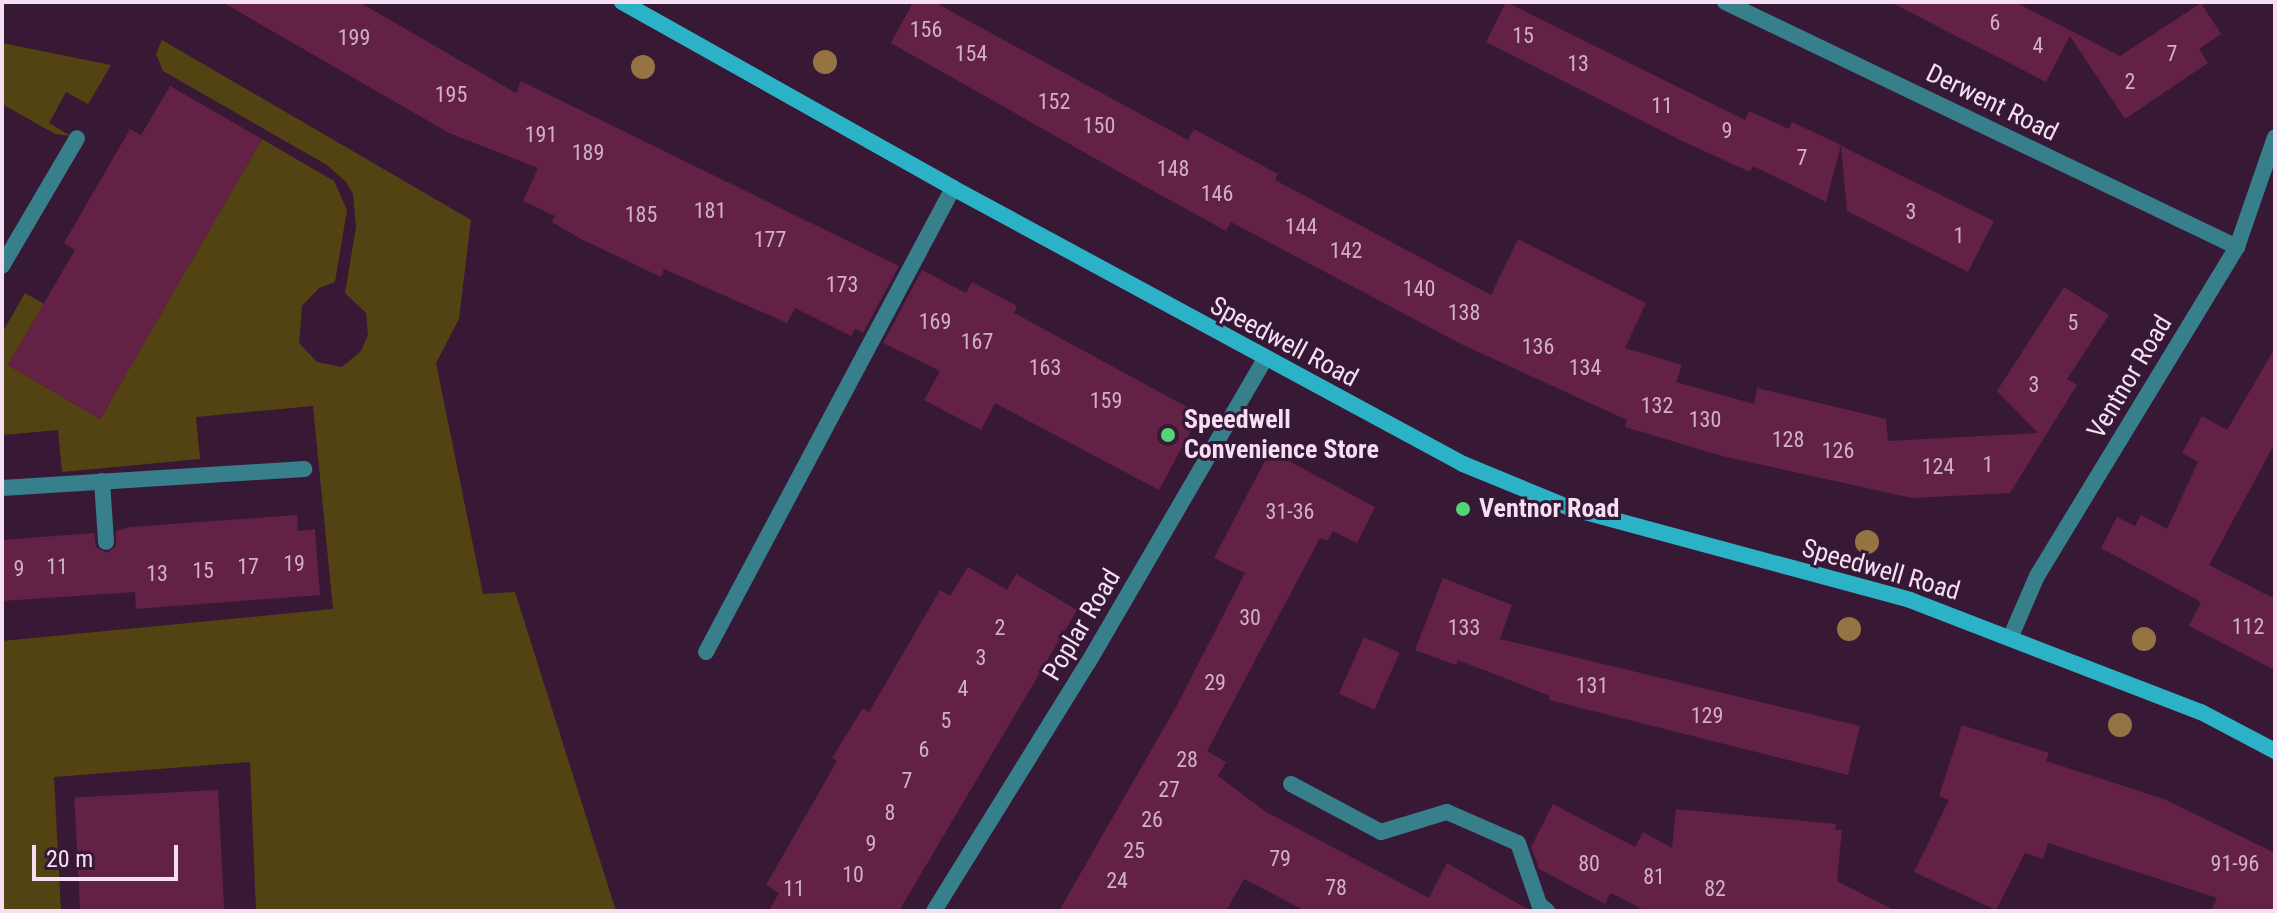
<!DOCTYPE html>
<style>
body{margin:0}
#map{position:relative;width:2277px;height:913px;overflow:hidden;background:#371835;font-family:"Roboto Condensed",sans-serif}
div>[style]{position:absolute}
.green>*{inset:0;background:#544312}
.building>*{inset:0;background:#632145;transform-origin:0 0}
.lane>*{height:16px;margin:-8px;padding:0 8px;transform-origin:8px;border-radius:8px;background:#367f8b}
.street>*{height:16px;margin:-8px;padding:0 8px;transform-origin:8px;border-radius:8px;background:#367f8b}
.secondary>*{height:16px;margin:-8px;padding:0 8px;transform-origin:8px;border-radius:8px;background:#2cb2c6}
.trees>*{width:24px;height:24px;margin:-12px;border-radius:50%;background:#967343}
.dots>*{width:22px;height:22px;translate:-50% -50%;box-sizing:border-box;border:4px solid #371835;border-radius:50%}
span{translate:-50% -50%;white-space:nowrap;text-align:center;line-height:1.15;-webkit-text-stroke:6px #371835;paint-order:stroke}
.number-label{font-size:22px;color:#d0b0c8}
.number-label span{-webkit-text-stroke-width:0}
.street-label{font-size:26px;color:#f5e0f3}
.poi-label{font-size:26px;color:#f5e0f3;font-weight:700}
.left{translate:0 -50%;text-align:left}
.frame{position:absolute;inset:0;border:4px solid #f5e0f3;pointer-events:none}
.scale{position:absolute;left:32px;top:845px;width:146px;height:36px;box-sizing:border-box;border:4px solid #f5e0f3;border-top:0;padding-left:10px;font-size:24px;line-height:28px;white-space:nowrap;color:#f5e0f3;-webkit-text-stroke:6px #371835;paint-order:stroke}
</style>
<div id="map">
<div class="green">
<i style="clip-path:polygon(162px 40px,471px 220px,459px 319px,436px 363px,483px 594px,515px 592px,616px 911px,256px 911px,250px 762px,54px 777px,61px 911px,2px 911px,2px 641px,333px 609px,313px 406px,196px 417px,200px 459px,62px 472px,58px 430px,2px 435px,2px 333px,25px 293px,44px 304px,8px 365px,100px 419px,262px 139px,334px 181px,347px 210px,335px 282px,319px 288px,302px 306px,299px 343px,317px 362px,342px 367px,361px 351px,368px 335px,366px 313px,345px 293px,356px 227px,353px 194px,346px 182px,327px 165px,163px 71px,156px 54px)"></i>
<i style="clip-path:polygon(2px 43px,111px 65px,88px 104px,66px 92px,49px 123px,71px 136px,55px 134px,2px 104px)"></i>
</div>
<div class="building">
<i style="clip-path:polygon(222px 2px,359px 2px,516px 93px,521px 81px,899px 266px,863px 333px,855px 329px,851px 336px,795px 308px,787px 323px,664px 269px,661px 277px,581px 239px,552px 222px,555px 216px,523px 201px,538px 168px,449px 133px)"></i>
<i style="clip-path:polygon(913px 2px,934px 2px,1188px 140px,1194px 129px,1278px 174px,1275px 180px,1491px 295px,1518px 239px,1646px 303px,1625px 348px,1682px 365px,1676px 382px,1754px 404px,1757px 388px,1886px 419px,1888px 441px,2038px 433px,1997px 391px,2064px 287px,2109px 315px,2067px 379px,2077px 385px,2010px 493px,1912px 498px,1722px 456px,1625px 427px,1627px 420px,1463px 345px,1231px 222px,1226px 231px,1137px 182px,891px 43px)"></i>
<i style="clip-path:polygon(1506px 2px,1745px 120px,1749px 111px,1789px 129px,1792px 122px,1841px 145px,1826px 202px,1753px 166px,1750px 172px,1680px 140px,1486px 42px)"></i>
<i style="clip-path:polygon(1890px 2px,2015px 2px,2120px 56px,2201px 3px,2221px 34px,2199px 49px,2208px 63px,2125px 119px,2070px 36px,2046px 82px)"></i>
<i style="clip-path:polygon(170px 86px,262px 139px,100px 419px,8px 365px,75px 250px,64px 243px,130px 129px,141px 135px)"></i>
<i style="clip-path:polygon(1841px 146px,1994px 221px,1968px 272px,1847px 211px)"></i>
<i style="clip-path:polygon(922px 270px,966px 293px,972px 282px,1017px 306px,1014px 313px,1200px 414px,1159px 490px,995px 403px,981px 430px,924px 400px,940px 371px,883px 343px)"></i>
<i style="clip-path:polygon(2275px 348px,2275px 443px,2209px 565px,2275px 599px,2275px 670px,2189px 626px,2201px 602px,2101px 548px,2117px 517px,2135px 526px,2141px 515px,2167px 529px,2198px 462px,2182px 453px,2202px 416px,2227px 430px)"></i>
<i style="clip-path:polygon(1270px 451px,1375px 507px,1357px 543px,1333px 531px,1327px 541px,1320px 538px,1207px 751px,1226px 762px,1218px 776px,1266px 812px,1429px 898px,1447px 863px,1531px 911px,1306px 911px,1244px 879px,1226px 911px,1059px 911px,1177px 705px,1245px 573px,1214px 558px)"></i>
<i style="clip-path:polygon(297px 515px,298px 531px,315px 529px,320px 595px,136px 609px,135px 592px,2px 601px,2px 540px,94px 533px,96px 547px,107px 553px,116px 546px,116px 531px,130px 527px)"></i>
<i style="clip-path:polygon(968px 567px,1007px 590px,1016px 574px,1077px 610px,899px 911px,769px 911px,779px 893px,766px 885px,837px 761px,832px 758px,863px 708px,869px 712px,940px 590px,950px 596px)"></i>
<i style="clip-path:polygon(1443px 578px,1512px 605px,1500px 639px,1860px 726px,1848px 775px,1549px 700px,1550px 696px,1458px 660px,1456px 665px,1415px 650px)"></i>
<i style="left:1364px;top:637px;width:39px;height:62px;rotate:24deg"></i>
<i style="clip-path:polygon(1962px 725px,2049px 753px,2046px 761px,2164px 799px,2275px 853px,2275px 911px,2211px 911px,2217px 898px,2048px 843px,2043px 859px,2025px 853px,1996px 910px,1914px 872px,1949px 800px,1939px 796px)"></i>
<i style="left:218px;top:790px;width:121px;height:144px;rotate:87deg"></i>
<i style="clip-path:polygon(1553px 804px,1635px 847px,1643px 832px,1672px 848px,1676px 809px,1836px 824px,1835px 830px,1842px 830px,1837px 881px,1896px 911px,1646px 911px,1611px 893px,1605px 904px,1539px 869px,1531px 847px)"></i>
</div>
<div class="lane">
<i style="left:706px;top:652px;width:526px;rotate:-61.97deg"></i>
</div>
<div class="street">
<i style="left:1725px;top:2px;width:568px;rotate:25.57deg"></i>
<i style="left:2px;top:266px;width:148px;rotate:-59.6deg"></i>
<i style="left:102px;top:481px;width:61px;rotate:86.2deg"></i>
<i style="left:2px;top:488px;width:303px;rotate:-3.6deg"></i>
<i style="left:2011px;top:636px;width:65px;rotate:-66.6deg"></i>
<i style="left:2037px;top:576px;width:385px;rotate:-58.7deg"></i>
<i style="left:2237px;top:247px;width:116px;rotate:-70.9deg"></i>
<i style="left:1291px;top:784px;width:102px;rotate:28.1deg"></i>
<i style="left:1381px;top:832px;width:69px;rotate:-16.9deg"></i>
<i style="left:1447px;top:812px;width:77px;rotate:23.6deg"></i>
<i style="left:1518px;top:843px;width:65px;rotate:71deg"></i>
<i style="left:1539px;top:904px;width:11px;rotate:41deg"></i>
<i style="left:934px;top:911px;width:292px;rotate:-58.2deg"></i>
<i style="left:1088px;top:663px;width:352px;rotate:-59.8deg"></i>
</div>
<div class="secondary">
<i style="left:622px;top:2px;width:380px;rotate:29.3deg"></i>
<i style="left:953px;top:188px;width:580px;rotate:28.42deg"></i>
<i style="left:1463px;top:464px;width:116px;rotate:22.4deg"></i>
<i style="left:1570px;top:508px;width:352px;rotate:15.1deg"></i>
<i style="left:1910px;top:600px;width:312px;rotate:21.1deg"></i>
<i style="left:2201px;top:712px;width:84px;rotate:27.8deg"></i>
</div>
<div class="trees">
<i style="left:825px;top:62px"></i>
<i style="left:643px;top:67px"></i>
<i style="left:1867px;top:542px"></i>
<i style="left:1849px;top:629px"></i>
<i style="left:2144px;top:639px"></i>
<i style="left:2120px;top:725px"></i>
</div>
<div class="dots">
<i style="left:1168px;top:435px;background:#4fd675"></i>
<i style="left:1463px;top:509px;background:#4fd675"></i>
</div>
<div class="number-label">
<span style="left:1995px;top:23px">6</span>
<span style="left:926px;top:30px">156</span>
<span style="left:1523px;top:36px">15</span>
<span style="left:354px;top:38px">199</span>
<span style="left:2038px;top:46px">4</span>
<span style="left:971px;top:54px">154</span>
<span style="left:2172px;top:54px">7</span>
<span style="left:1578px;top:64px">13</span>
<span style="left:2130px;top:82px">2</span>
<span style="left:451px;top:95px">195</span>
<span style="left:1054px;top:102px">152</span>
<span style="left:1662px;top:106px">11</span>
<span style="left:1099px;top:126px">150</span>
<span style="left:1727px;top:131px">9</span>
<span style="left:541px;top:135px">191</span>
<span style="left:588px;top:153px">189</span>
<span style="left:1802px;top:158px">7</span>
<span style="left:1173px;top:169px">148</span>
<span style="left:1217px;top:194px">146</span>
<span style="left:710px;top:211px">181</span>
<span style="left:1911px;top:212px">3</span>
<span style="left:641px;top:215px">185</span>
<span style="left:1301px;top:227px">144</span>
<span style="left:1959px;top:236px">1</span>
<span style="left:770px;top:240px">177</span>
<span style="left:1346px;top:251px">142</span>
<span style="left:842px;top:285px">173</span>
<span style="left:1419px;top:289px">140</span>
<span style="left:1464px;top:313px">138</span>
<span style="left:935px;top:322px">169</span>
<span style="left:2073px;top:323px">5</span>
<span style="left:977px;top:342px">167</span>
<span style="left:1538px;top:347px">136</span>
<span style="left:1045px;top:368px">163</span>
<span style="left:1585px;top:368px">134</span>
<span style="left:2034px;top:385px">3</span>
<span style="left:1106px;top:401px">159</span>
<span style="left:1657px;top:406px">132</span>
<span style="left:1705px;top:420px">130</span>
<span style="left:1788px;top:440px">128</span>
<span style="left:1838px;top:451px">126</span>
<span style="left:1988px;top:465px">1</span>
<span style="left:1938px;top:467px">124</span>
<span style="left:1290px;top:512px">31-36</span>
<span style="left:294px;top:564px">19</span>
<span style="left:57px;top:567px">11</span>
<span style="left:248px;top:567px">17</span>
<span style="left:19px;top:569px">9</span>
<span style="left:203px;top:571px">15</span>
<span style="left:157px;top:574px">13</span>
<span style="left:1250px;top:618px">30</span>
<span style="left:2248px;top:627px">112</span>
<span style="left:1000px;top:628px">2</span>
<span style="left:1464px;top:628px">133</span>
<span style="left:981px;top:658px">3</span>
<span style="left:1215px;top:683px">29</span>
<span style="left:1592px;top:686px">131</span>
<span style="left:963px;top:689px">4</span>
<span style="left:1707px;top:716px">129</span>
<span style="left:946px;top:721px">5</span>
<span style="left:924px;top:750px">6</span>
<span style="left:1187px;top:760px">28</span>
<span style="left:907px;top:781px">7</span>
<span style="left:1169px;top:790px">27</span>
<span style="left:890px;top:813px">8</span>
<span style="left:1152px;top:820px">26</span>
<span style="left:871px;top:844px">9</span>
<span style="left:1134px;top:851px">25</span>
<span style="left:1280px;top:859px">79</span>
<span style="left:1589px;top:864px">80</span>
<span style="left:2235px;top:864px">91-96</span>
<span style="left:853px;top:875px">10</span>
<span style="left:1654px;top:877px">81</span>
<span style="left:1117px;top:881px">24</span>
<span style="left:1336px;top:888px">78</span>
<span style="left:794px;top:889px">11</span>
<span style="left:1715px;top:889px">82</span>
</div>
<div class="street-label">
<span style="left:1992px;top:103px;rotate:26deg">Derwent Road</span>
<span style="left:1284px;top:342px;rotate:28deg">Speedwell Road</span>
<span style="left:2130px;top:377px;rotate:-59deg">Ventnor Road</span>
<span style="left:1881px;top:570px;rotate:16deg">Speedwell Road</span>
<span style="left:1082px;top:625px;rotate:-59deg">Poplar Road</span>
</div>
<div class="poi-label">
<span class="left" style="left:1184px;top:435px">Speedwell<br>Convenience Store</span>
<span class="left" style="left:1479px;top:509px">Ventnor Road</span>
</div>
<div class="frame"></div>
<div class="scale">20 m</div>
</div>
